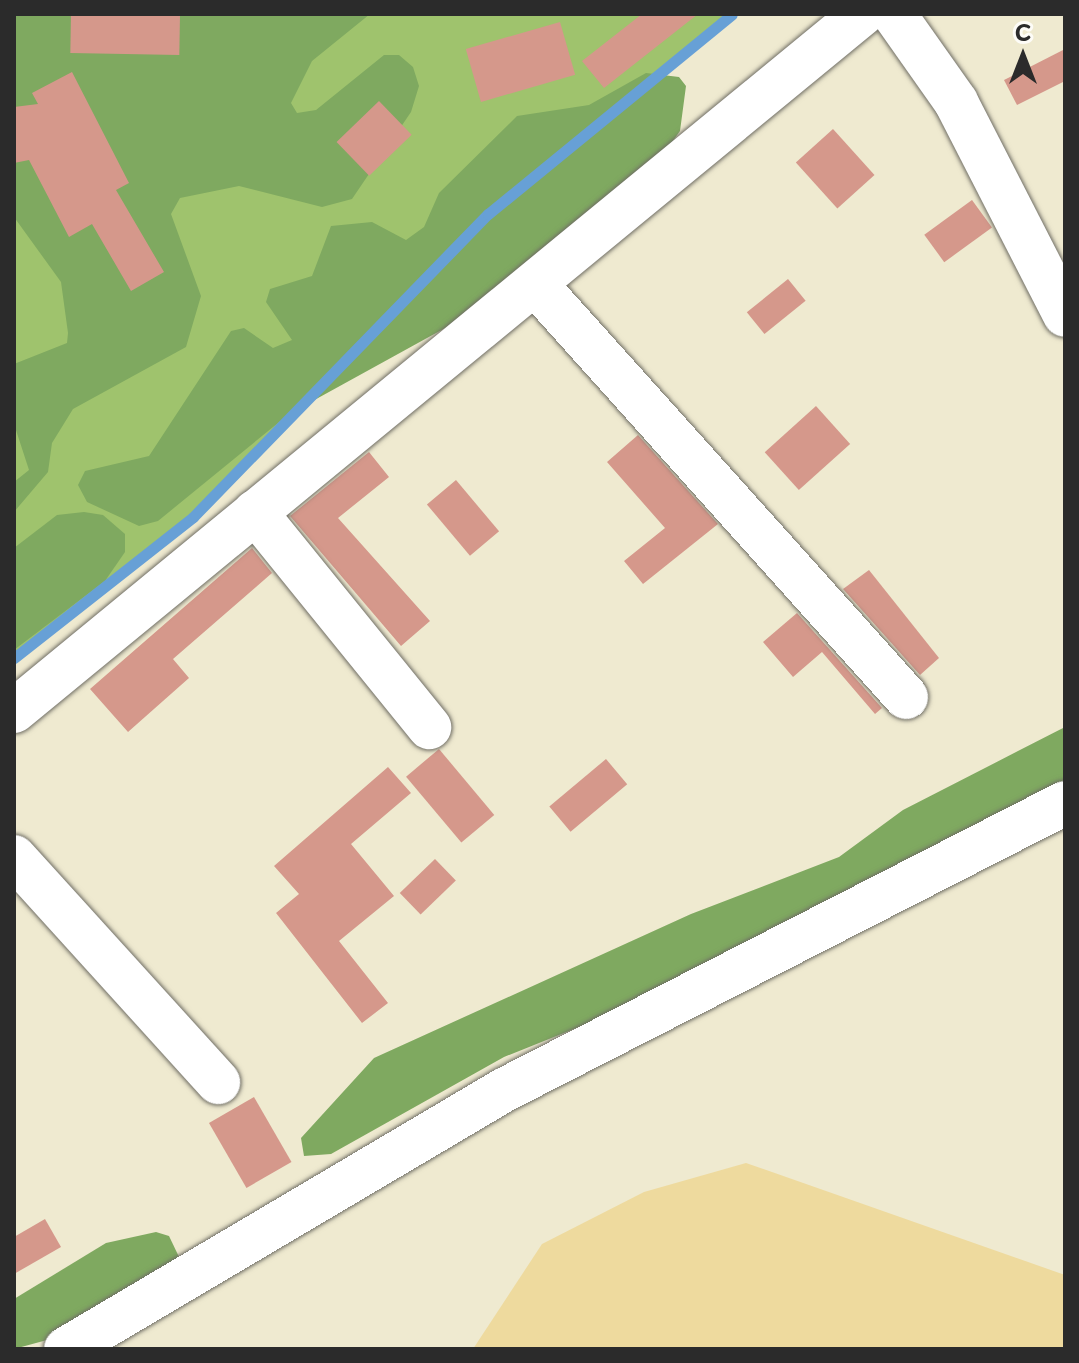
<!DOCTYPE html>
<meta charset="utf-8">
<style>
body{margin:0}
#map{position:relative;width:1079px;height:1363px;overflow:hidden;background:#efead0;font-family:"Playpen Sans",sans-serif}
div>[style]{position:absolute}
.green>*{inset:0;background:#9fc36d}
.forest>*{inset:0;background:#7fa960}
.sand>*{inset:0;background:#eeda9e}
.stream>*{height:11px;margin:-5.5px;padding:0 5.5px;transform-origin:5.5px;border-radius:5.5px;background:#67a0d6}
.building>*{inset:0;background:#d5988b;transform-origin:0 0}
.roads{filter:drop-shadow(0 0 2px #706e65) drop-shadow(0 0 2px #706e65)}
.minor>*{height:44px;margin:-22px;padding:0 22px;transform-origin:22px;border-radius:22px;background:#fff}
span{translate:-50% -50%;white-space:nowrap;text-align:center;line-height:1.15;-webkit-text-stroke:7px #fdfcf7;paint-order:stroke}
.frame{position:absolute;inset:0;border:16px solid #2b2b2b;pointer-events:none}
.north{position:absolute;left:983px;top:16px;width:80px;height:80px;-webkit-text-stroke:6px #fdfcf7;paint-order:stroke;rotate:0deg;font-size:22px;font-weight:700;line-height:32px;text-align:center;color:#2b2b2b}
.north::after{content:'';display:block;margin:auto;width:28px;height:36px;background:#2b2b2b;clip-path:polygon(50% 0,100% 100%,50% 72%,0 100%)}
</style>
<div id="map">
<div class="green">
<i style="clip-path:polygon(14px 14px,732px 14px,488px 214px,193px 517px,14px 658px)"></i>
</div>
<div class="forest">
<i style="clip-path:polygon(14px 14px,370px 14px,312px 61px,291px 103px,297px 113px,316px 110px,384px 55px,399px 55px,413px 67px,419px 86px,411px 112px,352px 199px,322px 207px,239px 186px,180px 198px,171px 214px,201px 296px,186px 347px,73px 409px,52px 443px,48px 472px,14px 512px,14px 482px,29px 470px,14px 424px,14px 364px,67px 343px,68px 333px,61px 282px,14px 217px)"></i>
<i style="clip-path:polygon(646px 73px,679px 77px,686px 86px,680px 131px,660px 159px,447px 327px,289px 414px,158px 521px,139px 526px,87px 502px,78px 485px,85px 471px,149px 456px,231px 331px,244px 328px,273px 348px,292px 340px,266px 302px,270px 289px,312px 276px,331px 226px,372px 222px,406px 240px,424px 227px,439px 193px,517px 116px,589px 105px)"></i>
<i style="clip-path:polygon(84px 512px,103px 515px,125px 534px,125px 552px,105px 581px,14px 650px,14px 548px,57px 515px)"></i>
<i style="clip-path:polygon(1065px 727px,1065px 791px,666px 992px,504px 1057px,331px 1154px,304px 1156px,301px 1138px,374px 1058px,691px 914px,839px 857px,903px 810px)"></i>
<i style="clip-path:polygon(156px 1232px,169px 1236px,180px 1259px,58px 1337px,14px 1349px,14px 1299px,106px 1243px)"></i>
</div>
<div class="sand">
<i style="clip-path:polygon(746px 1163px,1065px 1275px,1065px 1349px,473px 1349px,542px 1244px,644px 1192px)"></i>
</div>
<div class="stream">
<i style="left:14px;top:658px;width:228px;rotate:-38.2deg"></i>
<i style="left:193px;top:517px;width:423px;rotate:-45.8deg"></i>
<i style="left:488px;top:214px;width:315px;rotate:-39.3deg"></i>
</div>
<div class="building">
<i style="left:71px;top:14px;width:109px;height:39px;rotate:1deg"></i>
<i style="clip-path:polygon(642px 14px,698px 14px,604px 88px,582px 61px)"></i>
<i style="left:560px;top:22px;width:55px;height:98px;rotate:74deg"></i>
<i style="clip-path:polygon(1065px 49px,1065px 81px,1017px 105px,1004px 80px)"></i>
<i style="clip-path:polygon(72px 72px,129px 183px,116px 190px,164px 272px,131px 291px,92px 224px,69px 237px,29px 160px,14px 163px,14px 107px,38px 104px,32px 93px)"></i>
<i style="left:379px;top:101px;width:47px;height:59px;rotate:46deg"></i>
<i style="left:833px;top:129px;width:62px;height:50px;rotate:48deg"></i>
<i style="left:972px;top:200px;width:34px;height:59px;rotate:54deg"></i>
<i style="left:788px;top:279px;width:28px;height:53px;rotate:51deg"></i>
<i style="left:816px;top:406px;width:51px;height:69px;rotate:48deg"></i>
<i style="clip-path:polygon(638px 435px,718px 524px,643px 584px,624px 561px,665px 528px,607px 462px)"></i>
<i style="clip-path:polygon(369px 452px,389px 477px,338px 518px,430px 621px,401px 646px,290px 516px)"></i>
<i style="left:456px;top:480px;width:67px;height:38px;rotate:50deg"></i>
<i style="clip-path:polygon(252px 548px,272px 573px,173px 659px,189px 678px,128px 732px,90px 689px)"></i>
<i style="clip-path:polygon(869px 570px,939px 658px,920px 675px,843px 589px)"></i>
<i style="clip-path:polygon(797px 613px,882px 708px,875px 714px,822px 652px,793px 677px,763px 642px)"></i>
<i style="left:439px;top:749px;width:86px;height:43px;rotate:50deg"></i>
<i style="left:606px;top:759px;width:33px;height:74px;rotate:50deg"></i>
<i style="clip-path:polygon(388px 767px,411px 793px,351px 844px,394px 896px,339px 941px,388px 1003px,362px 1023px,276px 913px,299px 894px,274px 866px)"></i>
<i style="left:435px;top:859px;width:30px;height:49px;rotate:46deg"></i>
<i style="left:254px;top:1097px;width:75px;height:52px;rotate:60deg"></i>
<i style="clip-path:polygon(45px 1219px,61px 1247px,14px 1274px,14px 1237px)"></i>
</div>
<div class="roads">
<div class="minor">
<i style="left:894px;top:14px;width:108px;rotate:54.8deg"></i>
<i style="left:956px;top:102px;width:239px;rotate:62.9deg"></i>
<i style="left:538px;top:287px;width:551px;rotate:48.09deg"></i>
<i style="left:255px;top:512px;width:277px;rotate:51deg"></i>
<i style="left:14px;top:711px;width:1098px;rotate:-39.42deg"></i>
<i style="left:14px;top:857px;width:304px;rotate:47.8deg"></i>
<i style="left:66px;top:1349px;width:509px;rotate:-30.6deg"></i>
<i style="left:504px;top:1090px;width:630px;rotate:-27.09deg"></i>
</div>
</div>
<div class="frame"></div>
<div class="north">С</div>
</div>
